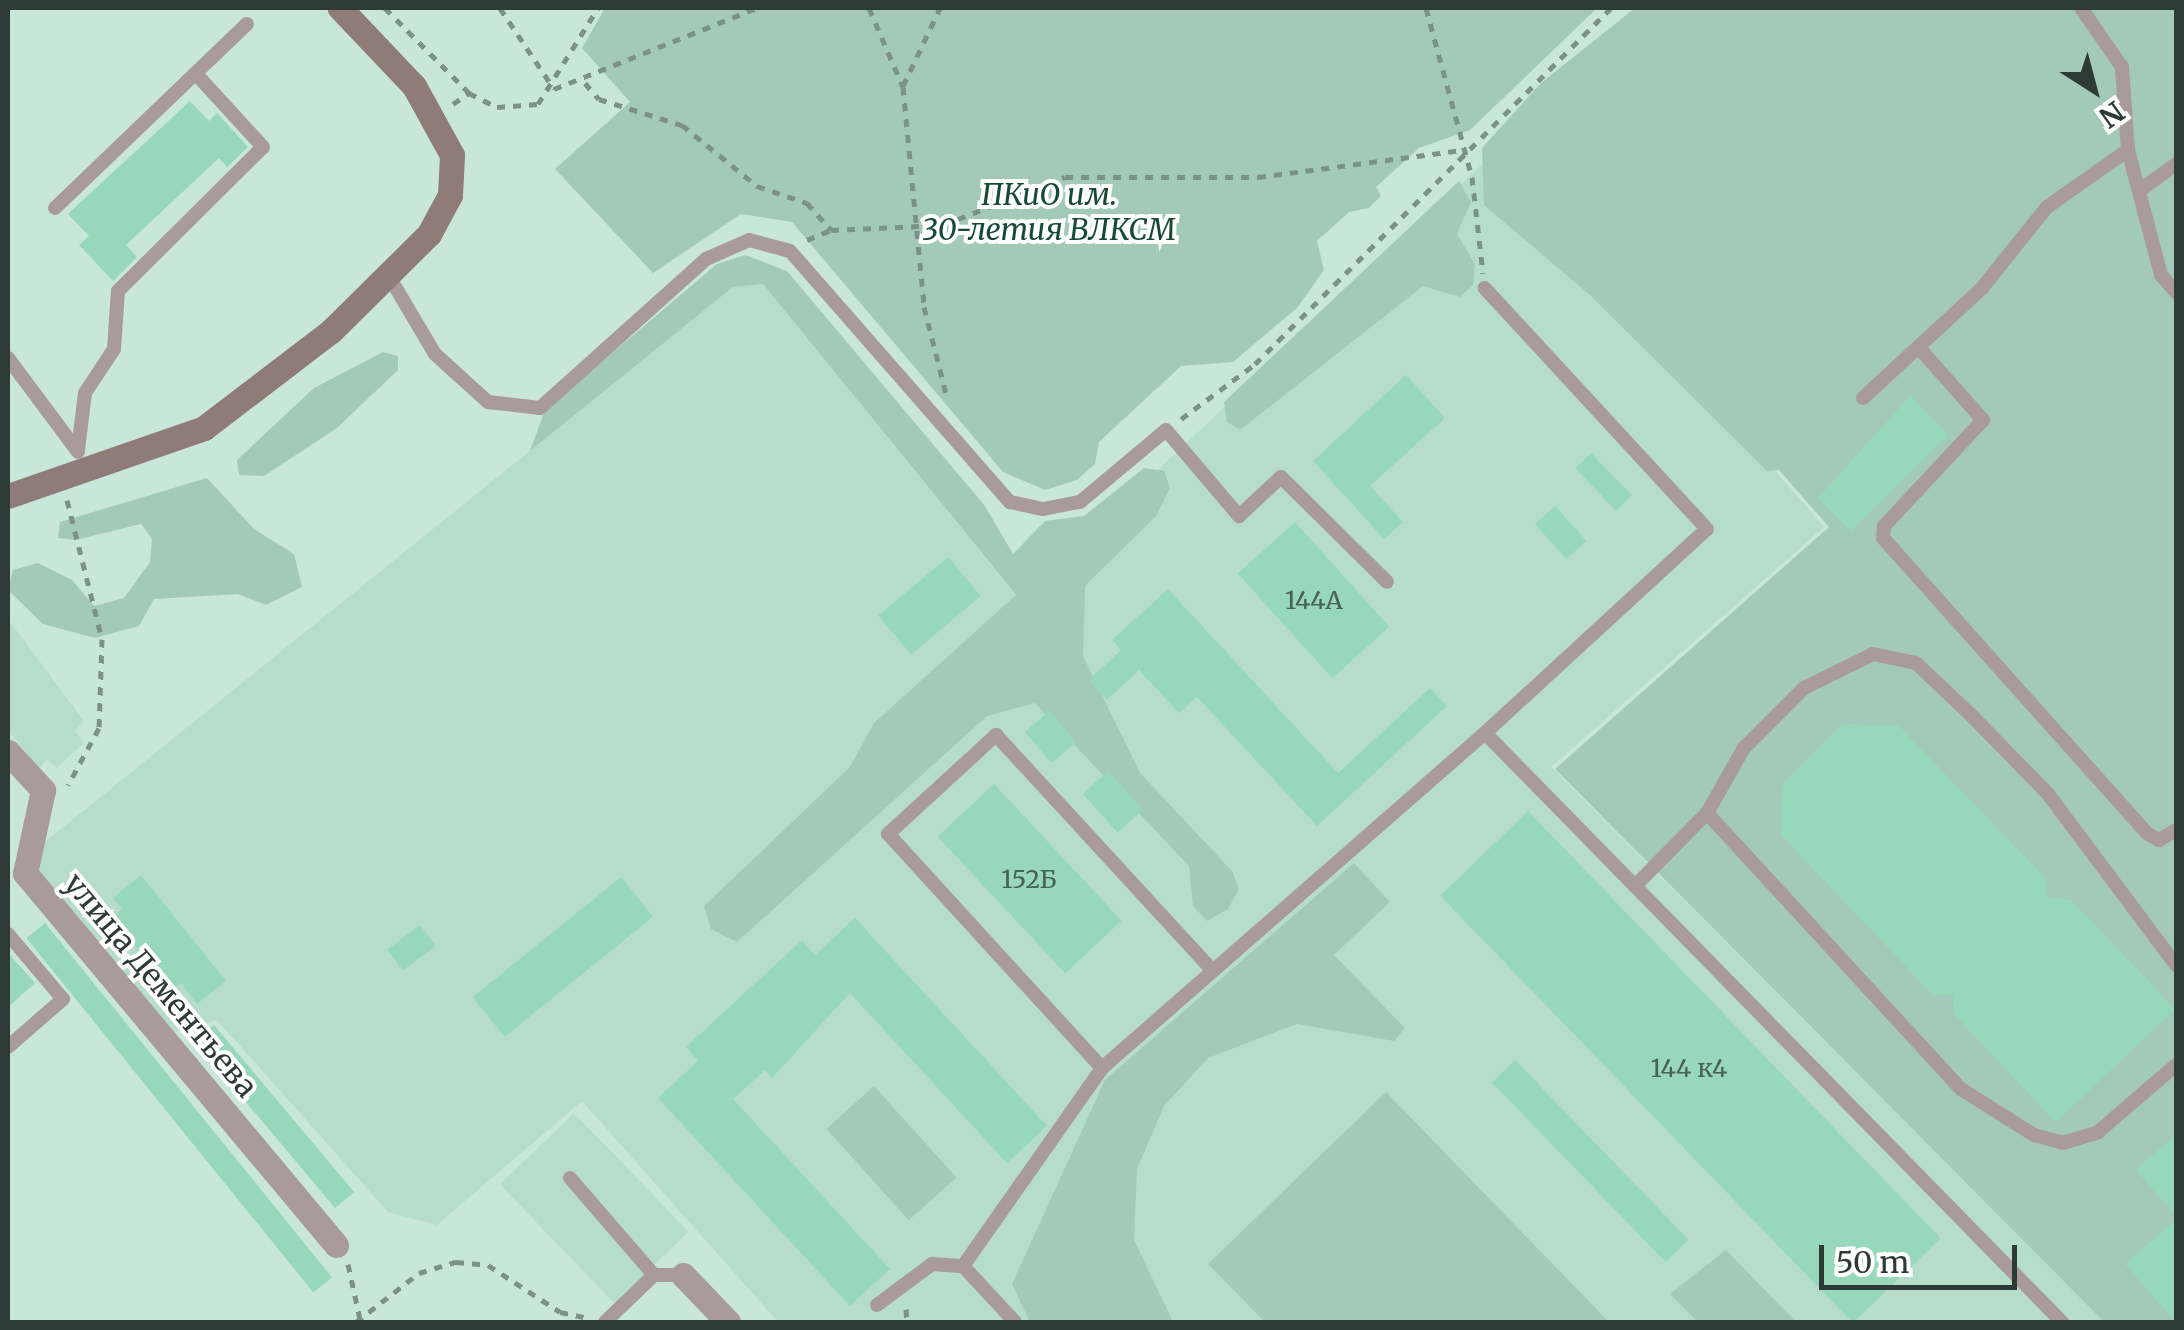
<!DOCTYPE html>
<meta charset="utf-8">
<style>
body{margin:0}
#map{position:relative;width:2184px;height:1330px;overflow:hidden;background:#c8e7d8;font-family:Merriweather,serif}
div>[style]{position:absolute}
.built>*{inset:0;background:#b6ddca;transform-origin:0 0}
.green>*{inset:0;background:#a3cab8;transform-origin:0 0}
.building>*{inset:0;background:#97d8bb;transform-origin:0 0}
.path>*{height:5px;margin-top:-2.5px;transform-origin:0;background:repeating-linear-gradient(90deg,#7c9288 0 8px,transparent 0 16px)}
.lane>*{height:14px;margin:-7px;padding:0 7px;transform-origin:7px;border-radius:7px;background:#a99b99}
.street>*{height:25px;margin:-12.5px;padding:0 12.5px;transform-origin:12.5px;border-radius:12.5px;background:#a99b99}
.secondary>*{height:25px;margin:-12.5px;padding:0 12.5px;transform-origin:12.5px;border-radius:12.5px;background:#8f7b78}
span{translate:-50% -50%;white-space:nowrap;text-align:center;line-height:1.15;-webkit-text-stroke:8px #fff;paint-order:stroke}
.number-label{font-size:25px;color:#486256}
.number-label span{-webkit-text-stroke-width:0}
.park-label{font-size:30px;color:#164a37;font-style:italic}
.street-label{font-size:30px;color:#2e3a35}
.frame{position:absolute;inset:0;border:10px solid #2e3a35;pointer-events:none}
.north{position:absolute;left:2044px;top:40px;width:100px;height:100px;-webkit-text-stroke:8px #fff;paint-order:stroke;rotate:144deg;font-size:28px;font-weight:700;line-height:40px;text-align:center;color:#2e3a35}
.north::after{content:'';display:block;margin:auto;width:35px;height:45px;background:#2e3a35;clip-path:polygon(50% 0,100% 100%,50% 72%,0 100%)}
.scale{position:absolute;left:1819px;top:1245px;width:198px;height:45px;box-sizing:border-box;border:5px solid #2e3a35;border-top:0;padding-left:12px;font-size:30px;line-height:35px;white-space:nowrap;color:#2e3a35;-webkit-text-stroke:8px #fff;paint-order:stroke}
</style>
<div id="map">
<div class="built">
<i style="clip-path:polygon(1497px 150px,1824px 527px,1551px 767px,2104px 1322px,778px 1322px,582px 1101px,437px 1225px,388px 1212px,217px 1020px,174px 1032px,39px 870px,41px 845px,733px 287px,763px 284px,1016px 596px,874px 723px,861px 750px)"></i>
<i style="clip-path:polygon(8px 619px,84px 721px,75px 731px,84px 743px,57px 768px,47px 759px,39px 768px,8px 731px)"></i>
<i style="left:574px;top:1113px;width:165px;height:103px;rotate:46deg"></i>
</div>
<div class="green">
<i style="clip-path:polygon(605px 8px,1597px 8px,1470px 130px,1419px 148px,1376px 187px,1381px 196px,1369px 208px,1349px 212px,1317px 241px,1324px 270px,1297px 308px,1233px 362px,1181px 366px,1099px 442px,1095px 464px,1077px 480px,1045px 490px,1003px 472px,792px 222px,741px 214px,653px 273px,555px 169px,630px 102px,582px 48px)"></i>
<i style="clip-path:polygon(1635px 8px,2176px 8px,2176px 1322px,2104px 1322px,1555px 769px,1829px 527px,1779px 470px,1767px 471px,1591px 296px,1484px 205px,1482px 148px,1541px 83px)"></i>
<i style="clip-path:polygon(1459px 181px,1471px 202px,1457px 234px,1475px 264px,1473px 285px,1460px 297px,1423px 286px,1240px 430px,1227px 422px,1224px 402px)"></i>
<i style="clip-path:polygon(745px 255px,787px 271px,985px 506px,1013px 554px,1045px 521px,1084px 516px,1144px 468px,1164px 471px,1170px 488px,1156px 516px,1085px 586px,1083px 656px,1140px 773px,1232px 871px,1239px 889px,1228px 909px,1207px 921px,1193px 906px,1189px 866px,1035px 703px,987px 716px,737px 942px,711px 929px,704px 906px,850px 767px,874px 723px,1016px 595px,763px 284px,733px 287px,530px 451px,545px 410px,717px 264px)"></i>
<i style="clip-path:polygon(383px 352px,398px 356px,398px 370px,337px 428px,264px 476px,239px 475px,237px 460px,314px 388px)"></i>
<i style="clip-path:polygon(207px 478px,254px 529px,294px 554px,302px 587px,266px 605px,238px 594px,154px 599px,139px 626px,95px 638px,43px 624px,8px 590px,13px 570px,38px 563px,72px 580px,94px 606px,124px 598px,150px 562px,152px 539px,141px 524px,76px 540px,58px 538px,60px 522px)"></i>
<i style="clip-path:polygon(1354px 863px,1390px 902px,1334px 955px,1405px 1028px,1394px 1041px,1297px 1024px,1208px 1058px,1164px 1106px,1137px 1169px,1134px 1240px,1173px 1322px,1030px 1322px,1012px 1284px,1105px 1080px)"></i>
<i style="left:874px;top:1086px;width:123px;height:64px;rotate:48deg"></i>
<i style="clip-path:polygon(1386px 1092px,1609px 1322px,1265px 1322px,1208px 1264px)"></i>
<i style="clip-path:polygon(1726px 1250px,1796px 1322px,1698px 1322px,1670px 1294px)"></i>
</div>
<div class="building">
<i style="clip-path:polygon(190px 101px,209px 121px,217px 113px,248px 147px,227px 167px,219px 158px,126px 245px,137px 257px,113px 281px,79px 245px,89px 236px,68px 214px)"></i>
<i style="clip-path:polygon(1406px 375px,1445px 418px,1370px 486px,1403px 522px,1384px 539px,1313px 461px)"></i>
<i style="clip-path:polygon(1910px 396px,1948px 435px,1851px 531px,1818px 498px)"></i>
<i style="left:1591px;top:453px;width:59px;height:22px;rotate:46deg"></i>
<i style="left:1555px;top:506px;width:47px;height:27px;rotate:48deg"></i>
<i style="left:1295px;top:522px;width:141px;height:77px;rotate:48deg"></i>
<i style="left:948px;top:557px;width:51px;height:91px;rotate:50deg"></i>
<i style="clip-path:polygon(1168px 589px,1338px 773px,1430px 688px,1447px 706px,1317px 826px,1197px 697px,1179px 713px,1139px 670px,1107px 700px,1089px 680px,1121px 650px,1112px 640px)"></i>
<i style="left:1049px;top:711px;width:41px;height:32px;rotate:49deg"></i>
<i style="clip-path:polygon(1843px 724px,1899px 726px,2047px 880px,2046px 898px,2071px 900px,2175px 1009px,2056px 1122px,1953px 1013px,1953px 995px,1933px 995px,1781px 835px,1783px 784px)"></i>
<i style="left:1108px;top:771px;width:52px;height:34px;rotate:48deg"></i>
<i style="left:994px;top:784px;width:187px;height:77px;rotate:47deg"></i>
<i style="left:1528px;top:811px;width:594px;height:122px;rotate:46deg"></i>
<i style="clip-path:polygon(141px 875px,226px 981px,197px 1004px,181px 983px,171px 990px,112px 917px,122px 909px,113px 898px)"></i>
<i style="left:621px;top:877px;width:51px;height:191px;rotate:51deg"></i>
<i style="clip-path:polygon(855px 918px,1047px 1126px,1007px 1163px,850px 993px,772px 1078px,765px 1070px,733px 1099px,890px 1269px,850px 1306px,658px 1098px,698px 1061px,686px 1047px,802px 940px,815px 955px)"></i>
<i style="left:45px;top:923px;width:456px;height:24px;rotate:51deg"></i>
<i style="left:420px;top:925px;width:26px;height:41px;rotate:53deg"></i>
<i style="clip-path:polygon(8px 953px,35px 983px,8px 1007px)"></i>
<i style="left:214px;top:1025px;width:218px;height:25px;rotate:50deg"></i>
<i style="left:1515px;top:1060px;width:250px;height:32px;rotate:46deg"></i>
<i style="clip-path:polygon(2176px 1134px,2176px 1216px,2136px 1170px)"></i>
<i style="clip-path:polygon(2176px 1220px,2176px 1322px,2125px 1264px)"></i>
</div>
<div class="path">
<i style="left:385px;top:8px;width:120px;rotate:45.3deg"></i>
<i style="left:500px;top:8px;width:97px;rotate:56.3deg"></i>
<i style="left:554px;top:89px;width:219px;rotate:-21.8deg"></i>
<i style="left:869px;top:8px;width:86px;rotate:66.7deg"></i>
<i style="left:903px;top:87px;width:221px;rotate:84.5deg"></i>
<i style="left:924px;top:307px;width:93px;rotate:75.7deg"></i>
<i style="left:1426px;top:8px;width:175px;rotate:74.8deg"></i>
<i style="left:1472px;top:177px;width:97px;rotate:83.5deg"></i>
<i style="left:585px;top:83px;width:21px;rotate:49deg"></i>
<i style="left:599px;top:99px;width:87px;rotate:17.4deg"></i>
<i style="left:682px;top:125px;width:97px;rotate:39.1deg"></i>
<i style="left:757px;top:186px;width:53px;rotate:18.8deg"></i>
<i style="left:807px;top:203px;width:36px;rotate:48deg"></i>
<i style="left:903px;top:86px;width:86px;rotate:-64.6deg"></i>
<i style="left:453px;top:104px;width:19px;rotate:-35deg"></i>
<i style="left:469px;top:93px;width:31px;rotate:27deg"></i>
<i style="left:497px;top:107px;width:41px;rotate:-4.2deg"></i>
<i style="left:538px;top:104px;width:113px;rotate:-58deg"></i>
<i style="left:807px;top:240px;width:26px;rotate:-23deg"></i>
<i style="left:831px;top:230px;width:112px;rotate:-2.6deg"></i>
<i style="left:943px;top:225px;width:131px;rotate:-21.5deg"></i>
<i style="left:1065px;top:177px;width:193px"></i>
<i style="left:1258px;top:177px;width:208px;rotate:-7.5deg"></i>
<i style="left:1181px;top:419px;width:92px;rotate:-36.6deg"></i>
<i style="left:1255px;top:364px;width:503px;rotate:-45deg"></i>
<i style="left:67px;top:500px;width:143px;rotate:75.9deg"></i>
<i style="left:102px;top:639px;width:89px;rotate:91.9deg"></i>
<i style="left:99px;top:728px;width:65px;rotate:118.5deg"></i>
<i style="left:348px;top:1264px;width:56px;rotate:77.7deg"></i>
<i style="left:906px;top:1309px;width:13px;rotate:86deg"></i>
<i style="left:356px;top:1322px;width:80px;rotate:-37.9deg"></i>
<i style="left:419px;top:1273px;width:39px;rotate:-17deg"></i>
<i style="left:456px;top:1262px;width:32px;rotate:5deg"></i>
<i style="left:488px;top:1265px;width:86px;rotate:33.1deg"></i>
<i style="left:560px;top:1312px;width:29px;rotate:12deg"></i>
</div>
<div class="lane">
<i style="left:2081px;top:8px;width:72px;rotate:55.2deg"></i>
<i style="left:2122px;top:67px;width:83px;rotate:85.9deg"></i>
<i style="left:2128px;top:150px;width:129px;rotate:75.2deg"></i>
<i style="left:2161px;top:275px;width:23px;rotate:49deg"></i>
<i style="left:2139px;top:191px;width:46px;rotate:-36.1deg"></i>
<i style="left:55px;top:208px;width:266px;rotate:-43.8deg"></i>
<i style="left:390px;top:278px;width:88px;rotate:59.4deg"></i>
<i style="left:435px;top:354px;width:72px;rotate:42.2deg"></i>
<i style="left:488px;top:402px;width:52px;rotate:6.6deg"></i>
<i style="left:540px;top:408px;width:223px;rotate:-41.9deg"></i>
<i style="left:706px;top:259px;width:47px;rotate:-23.8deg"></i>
<i style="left:749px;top:240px;width:42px;rotate:15deg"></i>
<i style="left:790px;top:251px;width:334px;rotate:48.8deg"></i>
<i style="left:1010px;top:502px;width:34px;rotate:12deg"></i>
<i style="left:1043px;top:509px;width:38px;rotate:-11deg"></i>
<i style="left:1080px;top:502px;width:112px;rotate:-39.9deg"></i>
<i style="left:1166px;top:430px;width:113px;rotate:49.7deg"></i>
<i style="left:1239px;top:516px;width:57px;rotate:-42.9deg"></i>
<i style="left:1281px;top:477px;width:149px;rotate:44.7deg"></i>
<i style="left:1921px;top:350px;width:94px;rotate:48.5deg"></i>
<i style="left:1983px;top:420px;width:145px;rotate:133deg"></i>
<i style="left:1884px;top:526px;width:12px;rotate:95deg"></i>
<i style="left:1883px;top:538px;width:397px;rotate:48.2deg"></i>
<i style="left:2148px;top:834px;width:13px;rotate:29deg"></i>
<i style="left:2159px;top:840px;width:20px;rotate:-30deg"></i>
<i style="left:8px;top:358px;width:117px;rotate:53.3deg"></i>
<i style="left:1863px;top:398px;width:162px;rotate:-42.7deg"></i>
<i style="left:1982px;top:288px;width:104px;rotate:-51.3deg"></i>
<i style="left:2047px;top:207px;width:99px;rotate:-35.1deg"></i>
<i style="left:78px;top:450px;width:57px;rotate:-83deg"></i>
<i style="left:85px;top:393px;width:53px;rotate:-56.6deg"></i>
<i style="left:114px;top:349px;width:58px;rotate:-86.1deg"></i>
<i style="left:118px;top:291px;width:204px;rotate:-44.8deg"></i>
<i style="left:263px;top:147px;width:96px;rotate:-132.5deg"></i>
<i style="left:1485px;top:733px;width:301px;rotate:-42.6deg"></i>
<i style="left:1707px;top:529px;width:328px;rotate:-132.7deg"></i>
<i style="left:1707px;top:813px;width:375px;rotate:47.4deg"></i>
<i style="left:1961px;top:1089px;width:86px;rotate:32.2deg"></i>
<i style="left:2034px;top:1135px;width:30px;rotate:15deg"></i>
<i style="left:2063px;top:1143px;width:37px;rotate:-17deg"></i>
<i style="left:2098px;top:1132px;width:103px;rotate:-40.7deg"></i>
<i style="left:1635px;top:886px;width:103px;rotate:-45.4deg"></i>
<i style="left:1707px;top:813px;width:75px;rotate:-60.4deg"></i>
<i style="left:1744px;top:748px;width:85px;rotate:-45deg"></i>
<i style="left:1804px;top:688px;width:77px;rotate:-26.2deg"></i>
<i style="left:1873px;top:654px;width:44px;rotate:11.8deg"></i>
<i style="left:1916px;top:663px;width:74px;rotate:43.4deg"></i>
<i style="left:1970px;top:714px;width:112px;rotate:45.7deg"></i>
<i style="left:2048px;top:794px;width:214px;rotate:53.2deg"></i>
<i style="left:8px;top:934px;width:85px;rotate:49.8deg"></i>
<i style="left:63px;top:999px;width:73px;rotate:138.9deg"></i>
<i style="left:1102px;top:1068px;width:317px;rotate:-132.4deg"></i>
<i style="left:888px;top:834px;width:147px;rotate:-42.5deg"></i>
<i style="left:996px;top:735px;width:315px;rotate:47.4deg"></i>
<i style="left:570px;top:1178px;width:128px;rotate:49.1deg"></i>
<i style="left:963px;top:1266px;width:242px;rotate:-54.9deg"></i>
<i style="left:1102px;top:1068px;width:509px;rotate:-41.18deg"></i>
<i style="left:1485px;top:733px;width:825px;rotate:45.59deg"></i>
<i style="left:877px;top:1305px;width:69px;rotate:-36.7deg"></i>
<i style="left:932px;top:1264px;width:31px;rotate:4deg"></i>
<i style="left:963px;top:1266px;width:76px;rotate:47.1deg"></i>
<i style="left:605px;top:1322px;width:68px;rotate:-43.8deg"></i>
<i style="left:654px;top:1275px;width:29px"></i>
</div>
<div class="street">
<i style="left:8px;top:752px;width:52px;rotate:47.4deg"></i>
<i style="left:43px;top:790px;width:85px;rotate:102.2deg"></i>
<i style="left:25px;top:873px;width:485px;rotate:50.1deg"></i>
<i style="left:683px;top:1275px;width:65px;rotate:46.2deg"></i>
</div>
<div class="secondary">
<i style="left:8px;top:496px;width:207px;rotate:-19.1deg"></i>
<i style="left:204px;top:428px;width:160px;rotate:-37.4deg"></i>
<i style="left:331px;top:331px;width:138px;rotate:-44.7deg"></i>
<i style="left:429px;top:234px;width:44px;rotate:-61.7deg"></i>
<i style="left:450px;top:195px;width:40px;rotate:-87.1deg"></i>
<i style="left:452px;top:155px;width:79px;rotate:-118.8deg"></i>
<i style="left:414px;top:86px;width:108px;rotate:-133.5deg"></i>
</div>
<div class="number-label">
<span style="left:1314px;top:600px">144А</span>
<span style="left:1029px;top:879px">152Б</span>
<span style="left:1689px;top:1068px">144 к4</span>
</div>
<div class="park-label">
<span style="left:1049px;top:211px">ПКиО им.<br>30-летия ВЛКСМ</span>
</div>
<div class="street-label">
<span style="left:161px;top:985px;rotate:50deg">улица Дементьева</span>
</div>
<div class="frame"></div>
<div class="north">N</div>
<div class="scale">50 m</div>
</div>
